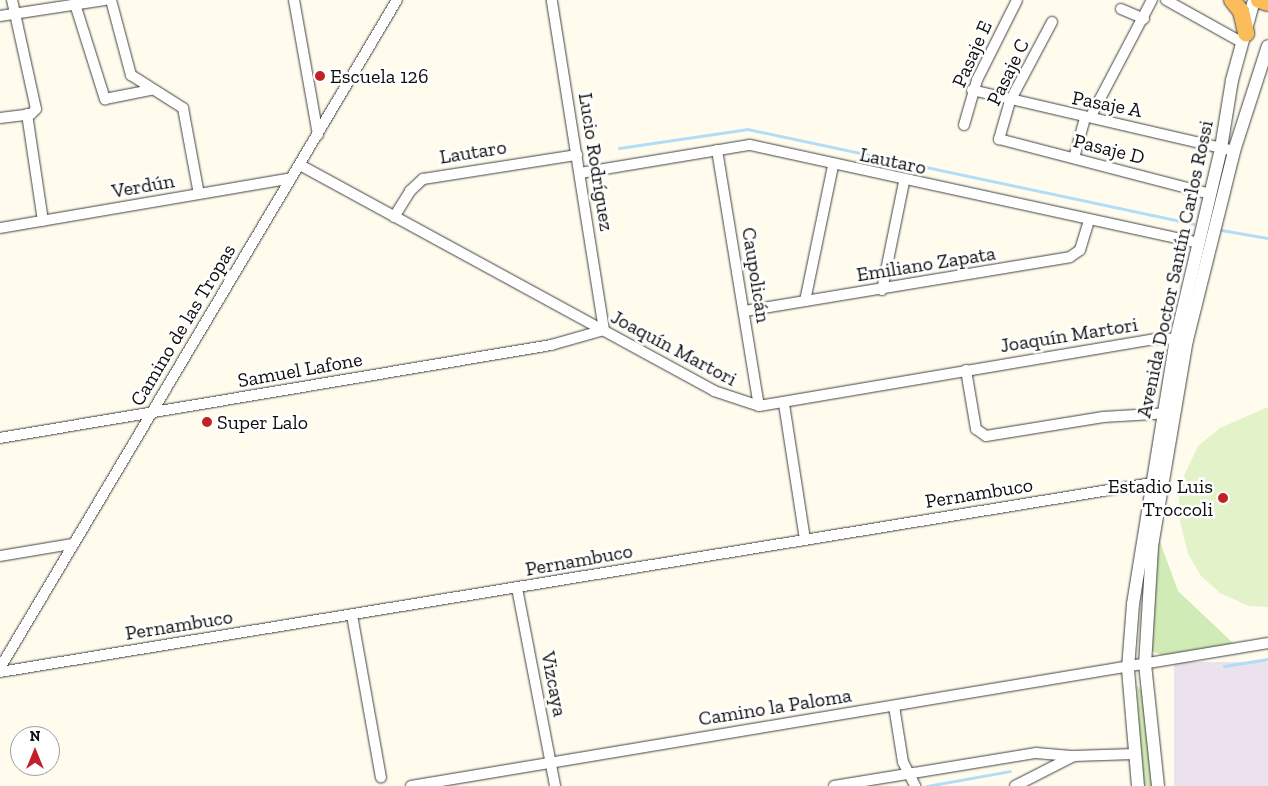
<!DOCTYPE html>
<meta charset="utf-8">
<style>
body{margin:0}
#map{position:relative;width:1268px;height:786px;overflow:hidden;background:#fffcee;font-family:"Zilla Slab",serif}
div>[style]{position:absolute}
.industrial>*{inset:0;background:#ebe2ed;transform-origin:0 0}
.green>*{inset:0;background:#d1ebb6}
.pitch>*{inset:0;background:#e3f2c9}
.stream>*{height:3px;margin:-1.5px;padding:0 1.5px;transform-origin:1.5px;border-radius:1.5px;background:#b1ddf8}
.roads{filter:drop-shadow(0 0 1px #414141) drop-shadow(0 0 1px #414141)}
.minor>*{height:10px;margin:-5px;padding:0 5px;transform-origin:5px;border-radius:5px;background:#fff}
.tertiary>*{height:12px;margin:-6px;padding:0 6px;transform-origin:6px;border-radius:6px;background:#fff}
.trunk>*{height:16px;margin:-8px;padding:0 8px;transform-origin:8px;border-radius:8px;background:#fbbc5a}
.dots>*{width:14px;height:14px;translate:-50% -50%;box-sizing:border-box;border:2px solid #fff;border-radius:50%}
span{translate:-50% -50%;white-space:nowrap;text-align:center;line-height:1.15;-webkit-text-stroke:5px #fff;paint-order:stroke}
.street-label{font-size:20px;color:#0e0e0e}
.poi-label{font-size:20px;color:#0e0e0e}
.left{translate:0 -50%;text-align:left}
.right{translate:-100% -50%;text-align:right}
.north{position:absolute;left:10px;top:726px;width:50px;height:50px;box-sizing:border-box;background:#fff;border:1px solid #9f9f9f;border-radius:50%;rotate:0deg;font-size:14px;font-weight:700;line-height:20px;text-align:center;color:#0e0e0e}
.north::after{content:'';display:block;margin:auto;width:18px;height:22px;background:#c22128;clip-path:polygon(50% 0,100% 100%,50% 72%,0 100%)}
</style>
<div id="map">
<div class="industrial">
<i style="left:1268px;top:662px;width:124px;height:94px;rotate:90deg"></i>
</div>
<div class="green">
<i style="clip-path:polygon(1159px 539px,1178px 591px,1234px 644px,1164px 656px,1152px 651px)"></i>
<i style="clip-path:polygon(1137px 686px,1142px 691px,1153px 786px,1142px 786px)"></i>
</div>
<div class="pitch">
<i style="clip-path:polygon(1268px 407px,1268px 607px,1249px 606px,1220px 593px,1201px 576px,1188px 554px,1178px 513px,1180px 484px,1198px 446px,1220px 428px)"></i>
</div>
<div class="stream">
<i style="left:619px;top:148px;width:129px;rotate:-8.4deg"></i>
<i style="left:747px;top:129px;width:456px;rotate:12deg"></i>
<i style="left:1221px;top:230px;width:48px;rotate:9.7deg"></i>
<i style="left:1224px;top:666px;width:45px;rotate:-9deg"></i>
<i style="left:927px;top:786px;width:84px;rotate:-10.2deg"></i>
</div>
<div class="roads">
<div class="minor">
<i style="left:111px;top:0;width:78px;rotate:75.1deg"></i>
<i style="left:131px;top:75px;width:62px;rotate:32.4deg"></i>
<i style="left:183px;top:108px;width:87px;rotate:79.5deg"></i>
<i style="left:294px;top:0;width:137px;rotate:79.9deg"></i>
<i style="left:1166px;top:0;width:88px;rotate:29.2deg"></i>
<i style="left:75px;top:4px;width:100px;rotate:72.5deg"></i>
<i style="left:105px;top:99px;width:47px;rotate:-11.1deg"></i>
<i style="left:1121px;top:9px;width:25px;rotate:23deg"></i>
<i style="left:0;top:16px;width:106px;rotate:-8.7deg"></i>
<i style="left:1052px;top:22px;width:89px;rotate:118deg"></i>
<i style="left:1010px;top:101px;width:40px;rotate:106deg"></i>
<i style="left:999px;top:139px;width:218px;rotate:14.6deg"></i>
<i style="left:972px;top:90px;width:269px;rotate:13.1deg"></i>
<i style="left:27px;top:114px;width:108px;rotate:81.5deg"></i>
<i style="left:1091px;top:116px;width:131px;rotate:-62.3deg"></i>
<i style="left:0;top:118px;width:31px;rotate:-7deg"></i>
<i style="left:31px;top:114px;width:7px;rotate:-45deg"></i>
<i style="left:36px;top:109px;width:112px;rotate:-102.4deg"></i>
<i style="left:964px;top:125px;width:47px;rotate:-73.9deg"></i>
<i style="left:977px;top:80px;width:89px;rotate:-63.4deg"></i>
<i style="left:717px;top:150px;width:259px;rotate:80.7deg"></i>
<i style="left:1074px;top:158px;width:41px;rotate:-74.6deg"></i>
<i style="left:300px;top:165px;width:472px;rotate:28.6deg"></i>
<i style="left:714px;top:391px;width:47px;rotate:18.4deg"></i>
<i style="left:759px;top:406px;width:410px;rotate:-9.6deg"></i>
<i style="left:1163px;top:338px;width:19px;rotate:6deg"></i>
<i style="left:580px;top:173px;width:172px;rotate:-9.4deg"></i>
<i style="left:750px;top:145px;width:459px;rotate:12.3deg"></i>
<i style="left:394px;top:217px;width:31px;rotate:-58deg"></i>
<i style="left:410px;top:191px;width:18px;rotate:-43deg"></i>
<i style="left:423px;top:179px;width:156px;rotate:-8.9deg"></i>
<i style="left:0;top:228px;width:295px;rotate:-9.7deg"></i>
<i style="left:882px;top:290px;width:110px;rotate:-78.5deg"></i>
<i style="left:805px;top:301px;width:138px;rotate:-78.3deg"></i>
<i style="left:745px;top:311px;width:329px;rotate:-9.4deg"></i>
<i style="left:1070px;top:257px;width:12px;rotate:-35deg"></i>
<i style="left:1080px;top:250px;width:30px;rotate:-73deg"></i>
<i style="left:966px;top:370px;width:60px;rotate:80.4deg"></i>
<i style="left:976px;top:429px;width:12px;rotate:35deg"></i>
<i style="left:986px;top:436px;width:119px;rotate:-9.2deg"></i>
<i style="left:1103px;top:417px;width:67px;rotate:-3.4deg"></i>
<i style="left:784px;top:404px;width:137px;rotate:81.2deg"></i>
<i style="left:0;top:438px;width:559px;rotate:-9.58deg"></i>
<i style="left:551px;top:345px;width:55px;rotate:-15.8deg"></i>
<i style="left:604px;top:330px;width:334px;rotate:-99deg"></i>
<i style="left:0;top:556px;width:73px;rotate:-9.5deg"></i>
<i style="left:517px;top:588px;width:202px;rotate:79.1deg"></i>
<i style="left:352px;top:615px;width:165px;rotate:79.9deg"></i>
<i style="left:0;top:668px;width:777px;rotate:-59.28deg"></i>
<i style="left:0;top:672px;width:1173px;rotate:-9.32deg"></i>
<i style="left:894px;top:706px;width:57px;rotate:80.9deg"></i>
<i style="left:903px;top:762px;width:27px;rotate:63deg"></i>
<i style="left:411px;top:786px;width:869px;rotate:-9.47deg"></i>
<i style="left:834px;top:786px;width:205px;rotate:-9.3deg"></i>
<i style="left:1036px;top:753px;width:38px;rotate:5deg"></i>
<i style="left:1015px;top:786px;width:66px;rotate:-27deg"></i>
<i style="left:1074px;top:756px;width:60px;rotate:-1.9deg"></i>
</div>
<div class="tertiary">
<i style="left:1138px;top:786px;width:117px;rotate:-94.9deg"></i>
<i style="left:1128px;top:669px;width:65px;rotate:-85.6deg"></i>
<i style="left:1133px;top:604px;width:268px;rotate:-80.8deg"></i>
<i style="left:1176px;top:339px;width:196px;rotate:-76.7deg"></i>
<i style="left:1221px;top:148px;width:69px;rotate:-80.8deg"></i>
<i style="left:1232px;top:80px;width:83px;rotate:-74.6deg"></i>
<i style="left:1158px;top:786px;width:122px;rotate:-96.1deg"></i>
<i style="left:1145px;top:665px;width:119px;rotate:-86.6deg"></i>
<i style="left:1152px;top:546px;width:209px;rotate:-80.4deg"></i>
<i style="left:1187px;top:340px;width:195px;rotate:-76deg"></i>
<i style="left:1234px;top:151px;width:110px;rotate:-72.1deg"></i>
</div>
<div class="trunk">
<i style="left:1232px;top:0;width:14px;rotate:51deg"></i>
<i style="left:1241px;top:11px;width:23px;rotate:77deg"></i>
<i style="left:1259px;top:0;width:9px;rotate:18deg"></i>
</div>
</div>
<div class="dots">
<i style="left:320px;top:76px;background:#c22128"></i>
<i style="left:207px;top:422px;background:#c22128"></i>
<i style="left:1223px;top:498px;background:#c22128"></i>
</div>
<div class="street-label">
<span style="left:972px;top:54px;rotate:-66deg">Pasaje E</span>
<span style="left:1008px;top:72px;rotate:-64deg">Pasaje C</span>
<span style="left:1107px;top:104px;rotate:11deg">Pasaje A</span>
<span style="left:1109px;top:149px;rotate:14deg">Pasaje D</span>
<span style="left:473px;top:152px;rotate:-9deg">Lautaro</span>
<span style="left:893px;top:161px;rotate:12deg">Lautaro</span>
<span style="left:596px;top:162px;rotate:81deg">Lucio Rodríguez</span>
<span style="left:143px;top:186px;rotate:-10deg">Verdún</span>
<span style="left:926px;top:264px;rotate:-9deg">Emiliano Zapata</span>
<span style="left:1175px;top:269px;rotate:-78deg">Avenida Doctor Santín Carlos Rossi</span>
<span style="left:756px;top:275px;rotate:81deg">Caupolicán</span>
<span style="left:183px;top:325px;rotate:-59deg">Camino de las Tropas</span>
<span style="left:1069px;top:335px;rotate:-9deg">Joaquín Martori</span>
<span style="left:674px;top:348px;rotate:28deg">Joaquín Martori</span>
<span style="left:300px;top:370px;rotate:-10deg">Samuel Lafone</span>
<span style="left:979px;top:493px;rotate:-9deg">Pernambuco</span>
<span style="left:579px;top:560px;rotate:-10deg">Pernambuco</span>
<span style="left:179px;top:625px;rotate:-9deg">Pernambuco</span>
<span style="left:554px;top:684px;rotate:79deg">Vizcaya</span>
<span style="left:775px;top:707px;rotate:-9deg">Camino la Paloma</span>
</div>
<div class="poi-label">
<span class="left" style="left:330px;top:76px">Escuela 126</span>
<span class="left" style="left:217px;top:422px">Super Lalo</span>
<span class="right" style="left:1213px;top:498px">Estadio Luis<br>Troccoli</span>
</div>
<div class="north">N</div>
</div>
